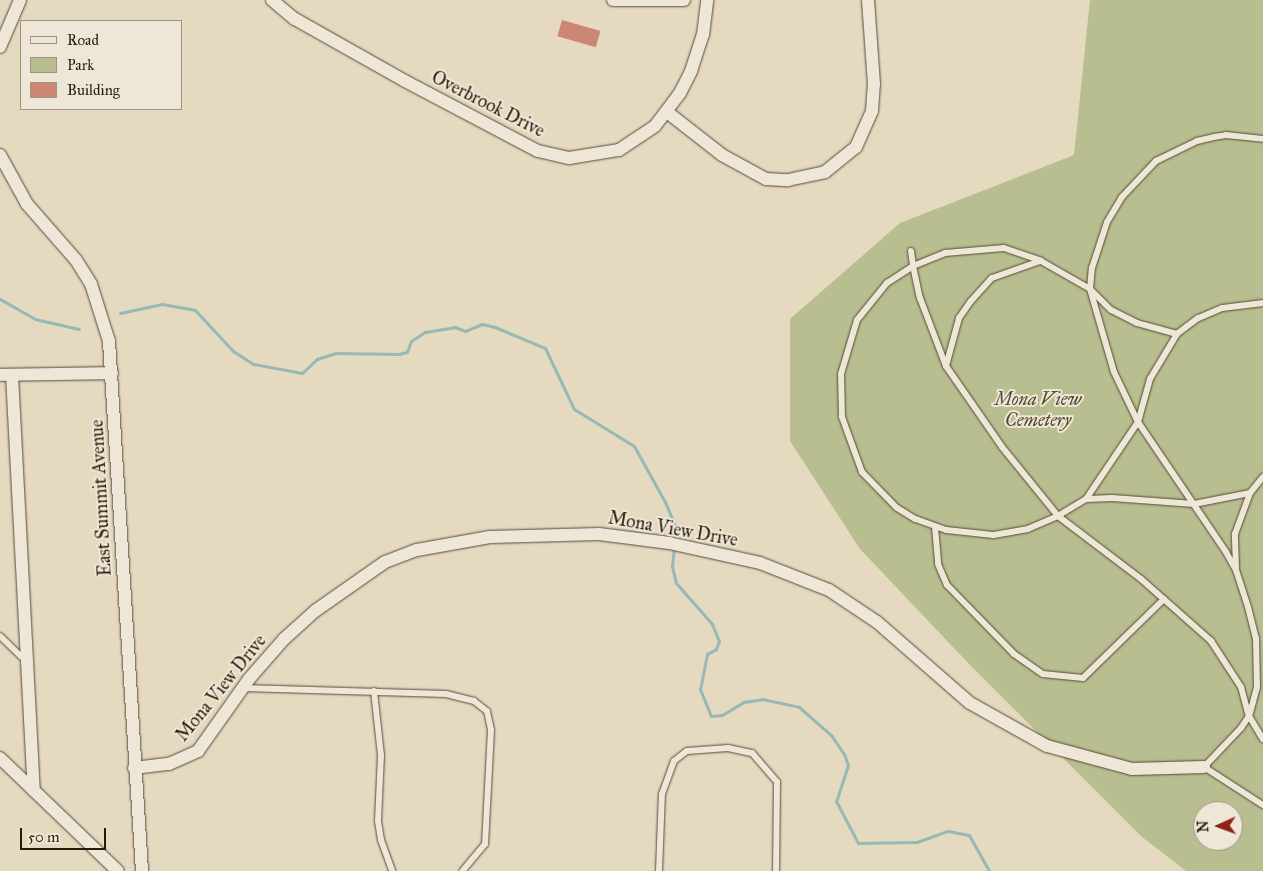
<!DOCTYPE html>
<style>
body{margin:0}
#map{position:relative;width:1263px;height:871px;overflow:hidden;background:#e5d9c0;font-family:"IM FELL Great Primer",serif}
div>[style]{position:absolute}
.green>*{inset:0;background:#b8be90}
.stream>*{height:3px;margin:-1.5px;padding:0 1.5px;transform-origin:1.5px;border-radius:1.5px;background:#96b9b6}
.building>*{inset:0;background:#cc8676;transform-origin:0 0}
.roads{filter:drop-shadow(0 0 1px #574a36) drop-shadow(0 0 1px #574a36)}
.service>*{height:6px;margin:-3px;padding:0 3px;transform-origin:3px;border-radius:3px;background:#eee6d6}
.minor>*{height:12px;margin:-6px;padding:0 6px;transform-origin:6px;border-radius:6px;background:#eee6d6}
span{translate:-50% -50%;white-space:nowrap;text-align:center;line-height:1.15;-webkit-text-stroke:4px #eee6d6;paint-order:stroke}
.street-label{font-size:18px;color:#281a08}
.park-label{font-size:18px;color:#534b31;font-style:italic}
.legend{position:absolute;left:20px;top:20px;width:162px;height:90px;box-sizing:border-box;background:#eee6d6;border:1px solid #9f9484;margin:0;padding:6px 9px;list-style:none;font-size:15px;color:#281a08}
.legend li{display:flex;align-items:center;gap:10px;height:25px}
.legend b{width:25px;border:1px solid #9f9484}
.north{position:absolute;left:1193px;top:801px;width:50px;height:50px;box-sizing:border-box;background:#eee6d6;border:1px solid #9f9484;border-radius:50%;rotate:268deg;font-size:14px;font-weight:700;line-height:20px;text-align:center;color:#281a08}
.north::after{content:'';display:block;margin:auto;width:18px;height:22px;background:#8f2418;clip-path:polygon(50% 0,100% 100%,50% 72%,0 100%)}
.scale{position:absolute;left:20px;top:828px;width:86px;height:22px;box-sizing:border-box;border:2px solid #281a08;border-top:0;padding-left:6px;font-size:15px;line-height:18px;white-space:nowrap;color:#281a08;-webkit-text-stroke:4px #eee6d6;paint-order:stroke}
</style>
<div id="map">
<div class="green">
<i style="clip-path:polygon(evenodd,1090px 0,1263px 0,1263px 871px,1186px 871px,1142px 837px,971px 666px,860px 549px,790px 441px,790px 319px,900px 223px,1074px 155px,1090px 0,1203px 811px,1233px 811px,1233px 841px,1203px 841px,1203px 811px)"></i>
</div>
<div class="stream">
<i style="left:0;top:299px;width:40px;rotate:29.7deg"></i>
<i style="left:35px;top:319px;width:45px;rotate:12.8deg"></i>
<i style="left:120px;top:313px;width:43px;rotate:-12.1deg"></i>
<i style="left:162px;top:304px;width:34px;rotate:10deg"></i>
<i style="left:195px;top:310px;width:56px;rotate:47.2deg"></i>
<i style="left:233px;top:351px;width:24px;rotate:33deg"></i>
<i style="left:253px;top:364px;width:50px;rotate:10.4deg"></i>
<i style="left:302px;top:373px;width:21px;rotate:-43deg"></i>
<i style="left:317px;top:359px;width:20px;rotate:-18deg"></i>
<i style="left:336px;top:353px;width:63px;rotate:0.9deg"></i>
<i style="left:399px;top:354px;width:8px;rotate:-14deg"></i>
<i style="left:407px;top:352px;width:12px;rotate:-70deg"></i>
<i style="left:411px;top:341px;width:17px;rotate:-33deg"></i>
<i style="left:425px;top:332px;width:30px;rotate:-9deg"></i>
<i style="left:455px;top:327px;width:11px;rotate:22deg"></i>
<i style="left:465px;top:331px;width:18px;rotate:-22deg"></i>
<i style="left:482px;top:324px;width:13px;rotate:13deg"></i>
<i style="left:495px;top:327px;width:54px;rotate:22.8deg"></i>
<i style="left:545px;top:348px;width:68px;rotate:64.6deg"></i>
<i style="left:574px;top:409px;width:70px;rotate:31.7deg"></i>
<i style="left:634px;top:446px;width:64px;rotate:61deg"></i>
<i style="left:665px;top:502px;width:26px;rotate:67deg"></i>
<i style="left:675px;top:526px;width:15px;rotate:90deg"></i>
<i style="left:674px;top:547px;width:19px;rotate:96deg"></i>
<i style="left:672px;top:566px;width:17px;rotate:77deg"></i>
<i style="left:676px;top:583px;width:55px;rotate:48.7deg"></i>
<i style="left:712px;top:624px;width:18px;rotate:68deg"></i>
<i style="left:719px;top:641px;width:9px;rotate:111deg"></i>
<i style="left:716px;top:649px;width:10px;rotate:151deg"></i>
<i style="left:707px;top:654px;width:36px;rotate:101deg"></i>
<i style="left:700px;top:689px;width:29px;rotate:68deg"></i>
<i style="left:711px;top:716px;width:11px;rotate:-5deg"></i>
<i style="left:722px;top:715px;width:26px;rotate:-31deg"></i>
<i style="left:744px;top:702px;width:18px;rotate:-9deg"></i>
<i style="left:762px;top:699px;width:38px;rotate:12deg"></i>
<i style="left:799px;top:707px;width:43px;rotate:41.2deg"></i>
<i style="left:831px;top:735px;width:23px;rotate:56deg"></i>
<i style="left:844px;top:754px;width:12px;rotate:70deg"></i>
<i style="left:848px;top:765px;width:38px;rotate:108deg"></i>
<i style="left:836px;top:801px;width:47px;rotate:62.4deg"></i>
<i style="left:858px;top:843px;width:59px;rotate:-1deg"></i>
<i style="left:917px;top:842px;width:33px;rotate:-20deg"></i>
<i style="left:948px;top:831px;width:21px;rotate:11deg"></i>
<i style="left:969px;top:835px;width:41px;rotate:60.9deg"></i>
</div>
<div class="building">
<i style="left:562px;top:20px;width:40px;height:17px;rotate:16deg"></i>
</div>
<div class="roads">
<div class="service">
<i style="left:911px;top:251px;width:15px;rotate:82deg"></i>
<i style="left:913px;top:266px;width:35px;rotate:-22deg"></i>
<i style="left:945px;top:253px;width:59px;rotate:-4.8deg"></i>
<i style="left:1004px;top:248px;width:39px;rotate:19deg"></i>
<i style="left:1041px;top:261px;width:56px;rotate:29.7deg"></i>
<i style="left:1090px;top:289px;width:86px;rotate:73.9deg"></i>
<i style="left:1114px;top:372px;width:55px;rotate:64.4deg"></i>
<i style="left:1138px;top:422px;width:93px;rotate:124deg"></i>
<i style="left:1263px;top:303px;width:41px;rotate:173deg"></i>
<i style="left:1222px;top:308px;width:26px;rotate:157deg"></i>
<i style="left:1198px;top:318px;width:26px;rotate:143deg"></i>
<i style="left:1177px;top:334px;width:52px;rotate:121deg"></i>
<i style="left:1150px;top:379px;width:45px;rotate:105.6deg"></i>
<i style="left:1138px;top:422px;width:157px;rotate:55.9deg"></i>
<i style="left:1226px;top:552px;width:21px;rotate:61deg"></i>
<i style="left:1236px;top:570px;width:39px;rotate:72deg"></i>
<i style="left:1248px;top:607px;width:32px;rotate:76deg"></i>
<i style="left:1256px;top:638px;width:49px;rotate:88.8deg"></i>
<i style="left:1257px;top:687px;width:30px;rotate:105deg"></i>
<i style="left:1249px;top:716px;width:14px;rotate:124deg"></i>
<i style="left:1241px;top:728px;width:54px;rotate:133.5deg"></i>
<i style="left:1204px;top:767px;width:70px;rotate:32.8deg"></i>
<i style="left:1177px;top:334px;width:41px;rotate:-164.6deg"></i>
<i style="left:1137px;top:323px;width:29px;rotate:-153deg"></i>
<i style="left:1111px;top:310px;width:30px;rotate:-135deg"></i>
<i style="left:1090px;top:289px;width:21px;rotate:-85deg"></i>
<i style="left:1092px;top:268px;width:48px;rotate:-71.9deg"></i>
<i style="left:1107px;top:222px;width:29px;rotate:-59deg"></i>
<i style="left:1122px;top:197px;width:50px;rotate:-46.6deg"></i>
<i style="left:1156px;top:161px;width:46px;rotate:-26deg"></i>
<i style="left:1197px;top:141px;width:17px;rotate:-13deg"></i>
<i style="left:1214px;top:137px;width:12px;rotate:-9deg"></i>
<i style="left:1226px;top:135px;width:37px;rotate:6deg"></i>
<i style="left:946px;top:366px;width:50px;rotate:-74.8deg"></i>
<i style="left:959px;top:318px;width:21px;rotate:-55deg"></i>
<i style="left:971px;top:301px;width:31px;rotate:-48deg"></i>
<i style="left:992px;top:278px;width:51px;rotate:-19.5deg"></i>
<i style="left:1250px;top:493px;width:57px;rotate:168.9deg"></i>
<i style="left:1194px;top:504px;width:82px;rotate:-175.8deg"></i>
<i style="left:1112px;top:498px;width:26px;rotate:178deg"></i>
<i style="left:1086px;top:499px;width:33px;rotate:149deg"></i>
<i style="left:1058px;top:516px;width:33px;rotate:157deg"></i>
<i style="left:1028px;top:529px;width:36px;rotate:170deg"></i>
<i style="left:993px;top:535px;width:47px;rotate:-173.9deg"></i>
<i style="left:946px;top:530px;width:33px;rotate:-160deg"></i>
<i style="left:915px;top:519px;width:22px;rotate:-148deg"></i>
<i style="left:896px;top:507px;width:49px;rotate:-134.2deg"></i>
<i style="left:862px;top:472px;width:59px;rotate:-110deg"></i>
<i style="left:842px;top:417px;width:43px;rotate:-91.3deg"></i>
<i style="left:841px;top:374px;width:56px;rotate:-73.5deg"></i>
<i style="left:857px;top:320px;width:48px;rotate:-51deg"></i>
<i style="left:887px;top:283px;width:31px;rotate:-33deg"></i>
<i style="left:913px;top:266px;width:33px;rotate:78deg"></i>
<i style="left:920px;top:298px;width:73px;rotate:69.1deg"></i>
<i style="left:946px;top:366px;width:98px;rotate:55.3deg"></i>
<i style="left:1002px;top:447px;width:89px;rotate:50.9deg"></i>
<i style="left:1058px;top:516px;width:104px;rotate:37.2deg"></i>
<i style="left:1141px;top:579px;width:94px;rotate:41.5deg"></i>
<i style="left:1211px;top:641px;width:55px;rotate:56.9deg"></i>
<i style="left:1241px;top:687px;width:30px;rotate:75deg"></i>
<i style="left:1249px;top:716px;width:27px;rotate:59deg"></i>
<i style="left:935px;top:527px;width:37px;rotate:85deg"></i>
<i style="left:938px;top:564px;width:23px;rotate:67deg"></i>
<i style="left:947px;top:585px;width:96px;rotate:45.8deg"></i>
<i style="left:1014px;top:654px;width:35px;rotate:35deg"></i>
<i style="left:1043px;top:674px;width:40px;rotate:5.7deg"></i>
<i style="left:1083px;top:678px;width:113px;rotate:-44.3deg"></i>
<i style="left:1236px;top:568px;width:34px;rotate:-92deg"></i>
<i style="left:1235px;top:534px;width:44px;rotate:-69.9deg"></i>
<i style="left:1250px;top:493px;width:21px;rotate:-51deg"></i>
<i style="left:0;top:636px;width:36px;rotate:44deg"></i>
<i style="left:243px;top:688px;width:203px;rotate:1.7deg"></i>
<i style="left:446px;top:694px;width:29px;rotate:14deg"></i>
<i style="left:474px;top:701px;width:16px;rotate:38deg"></i>
<i style="left:487px;top:711px;width:19px;rotate:78deg"></i>
<i style="left:491px;top:730px;width:114px;rotate:93deg"></i>
<i style="left:485px;top:844px;width:35px;rotate:130deg"></i>
<i style="left:374px;top:691px;width:64px;rotate:83.8deg"></i>
<i style="left:381px;top:755px;width:66px;rotate:92.6deg"></i>
<i style="left:378px;top:821px;width:19px;rotate:81deg"></i>
<i style="left:381px;top:840px;width:33px;rotate:70deg"></i>
<i style="left:659px;top:871px;width:77px;rotate:-87.8deg"></i>
<i style="left:662px;top:794px;width:35px;rotate:-70deg"></i>
<i style="left:674px;top:761px;width:16px;rotate:-38deg"></i>
<i style="left:687px;top:751px;width:41px;rotate:-4.2deg"></i>
<i style="left:728px;top:748px;width:25px;rotate:12deg"></i>
<i style="left:752px;top:753px;width:38px;rotate:49deg"></i>
<i style="left:777px;top:782px;width:89px;rotate:90.6deg"></i>
</div>
<div class="minor">
<i style="left:272px;top:0;width:30px;rotate:40deg"></i>
<i style="left:295px;top:19px;width:126px;rotate:29.4deg"></i>
<i style="left:405px;top:81px;width:150px;rotate:27.8deg"></i>
<i style="left:538px;top:151px;width:32px;rotate:13deg"></i>
<i style="left:569px;top:158px;width:51px;rotate:-9.1deg"></i>
<i style="left:619px;top:150px;width:43px;rotate:-33.7deg"></i>
<i style="left:655px;top:126px;width:41px;rotate:-52.9deg"></i>
<i style="left:680px;top:93px;width:25px;rotate:-63deg"></i>
<i style="left:691px;top:71px;width:38px;rotate:-72deg"></i>
<i style="left:703px;top:35px;width:35px;rotate:-83deg"></i>
<i style="left:613px;top:0;width:71px"></i>
<i style="left:0;top:47px;width:51px;rotate:-66.9deg"></i>
<i style="left:667px;top:112px;width:70px;rotate:38deg"></i>
<i style="left:722px;top:155px;width:50px;rotate:28.6deg"></i>
<i style="left:766px;top:179px;width:22px;rotate:3deg"></i>
<i style="left:788px;top:180px;width:38px;rotate:-12deg"></i>
<i style="left:825px;top:172px;width:40px;rotate:-39deg"></i>
<i style="left:856px;top:147px;width:39px;rotate:-66deg"></i>
<i style="left:872px;top:111px;width:27px;rotate:-86deg"></i>
<i style="left:874px;top:84px;width:84px;rotate:-94.1deg"></i>
<i style="left:0;top:155px;width:56px;rotate:61.1deg"></i>
<i style="left:27px;top:204px;width:74px;rotate:48.8deg"></i>
<i style="left:76px;top:260px;width:28px;rotate:58deg"></i>
<i style="left:91px;top:284px;width:60px;rotate:72.5deg"></i>
<i style="left:109px;top:341px;width:531px;rotate:86.44deg"></i>
<i style="left:0;top:375px;width:112px;rotate:-1deg"></i>
<i style="left:12px;top:375px;width:416px;rotate:87deg"></i>
<i style="left:0;top:758px;width:163px;rotate:43.8deg"></i>
<i style="left:134px;top:768px;width:35px;rotate:-7deg"></i>
<i style="left:169px;top:764px;width:32px;rotate:-24deg"></i>
<i style="left:198px;top:751px;width:88px;rotate:-54.7deg"></i>
<i style="left:249px;top:679px;width:53px;rotate:-48.8deg"></i>
<i style="left:284px;top:639px;width:42px;rotate:-42.1deg"></i>
<i style="left:315px;top:611px;width:85px;rotate:-35deg"></i>
<i style="left:385px;top:562px;width:34px;rotate:-21deg"></i>
<i style="left:417px;top:550px;width:74px;rotate:-10.1deg"></i>
<i style="left:490px;top:537px;width:109px;rotate:-1.6deg"></i>
<i style="left:599px;top:534px;width:71px;rotate:7.3deg"></i>
<i style="left:669px;top:543px;width:93px;rotate:12.4deg"></i>
<i style="left:760px;top:563px;width:74px;rotate:21.4deg"></i>
<i style="left:829px;top:590px;width:58px;rotate:33.7deg"></i>
<i style="left:877px;top:622px;width:123px;rotate:41.1deg"></i>
<i style="left:970px;top:703px;width:88px;rotate:29.2deg"></i>
<i style="left:1047px;top:746px;width:88px;rotate:15.1deg"></i>
<i style="left:1132px;top:769px;width:72px;rotate:-1.6deg"></i>
</div>
</div>
<div class="street-label">
<span style="left:488px;top:104px;rotate:27deg">Overbrook Drive</span>
<span style="left:101px;top:498px;rotate:-93deg">East Summit Avenue</span>
<span style="left:673px;top:529px;rotate:10deg">Mona View Drive</span>
<span style="left:221px;top:688px;rotate:-51deg">Mona View Drive</span>
</div>
<div class="park-label">
<span style="left:1038px;top:410px">Mona View<br>Cemetery</span>
</div>
<ul class="legend">
<li><b style="height:6px;background:#eee6d6"></b>Road</li>
<li><b style="height:14px;background:#b8be90"></b>Park</li>
<li><b style="height:14px;background:#cc8676"></b>Building</li>
</ul>
<div class="north">N</div>
<div class="scale">50 m</div>
</div>
